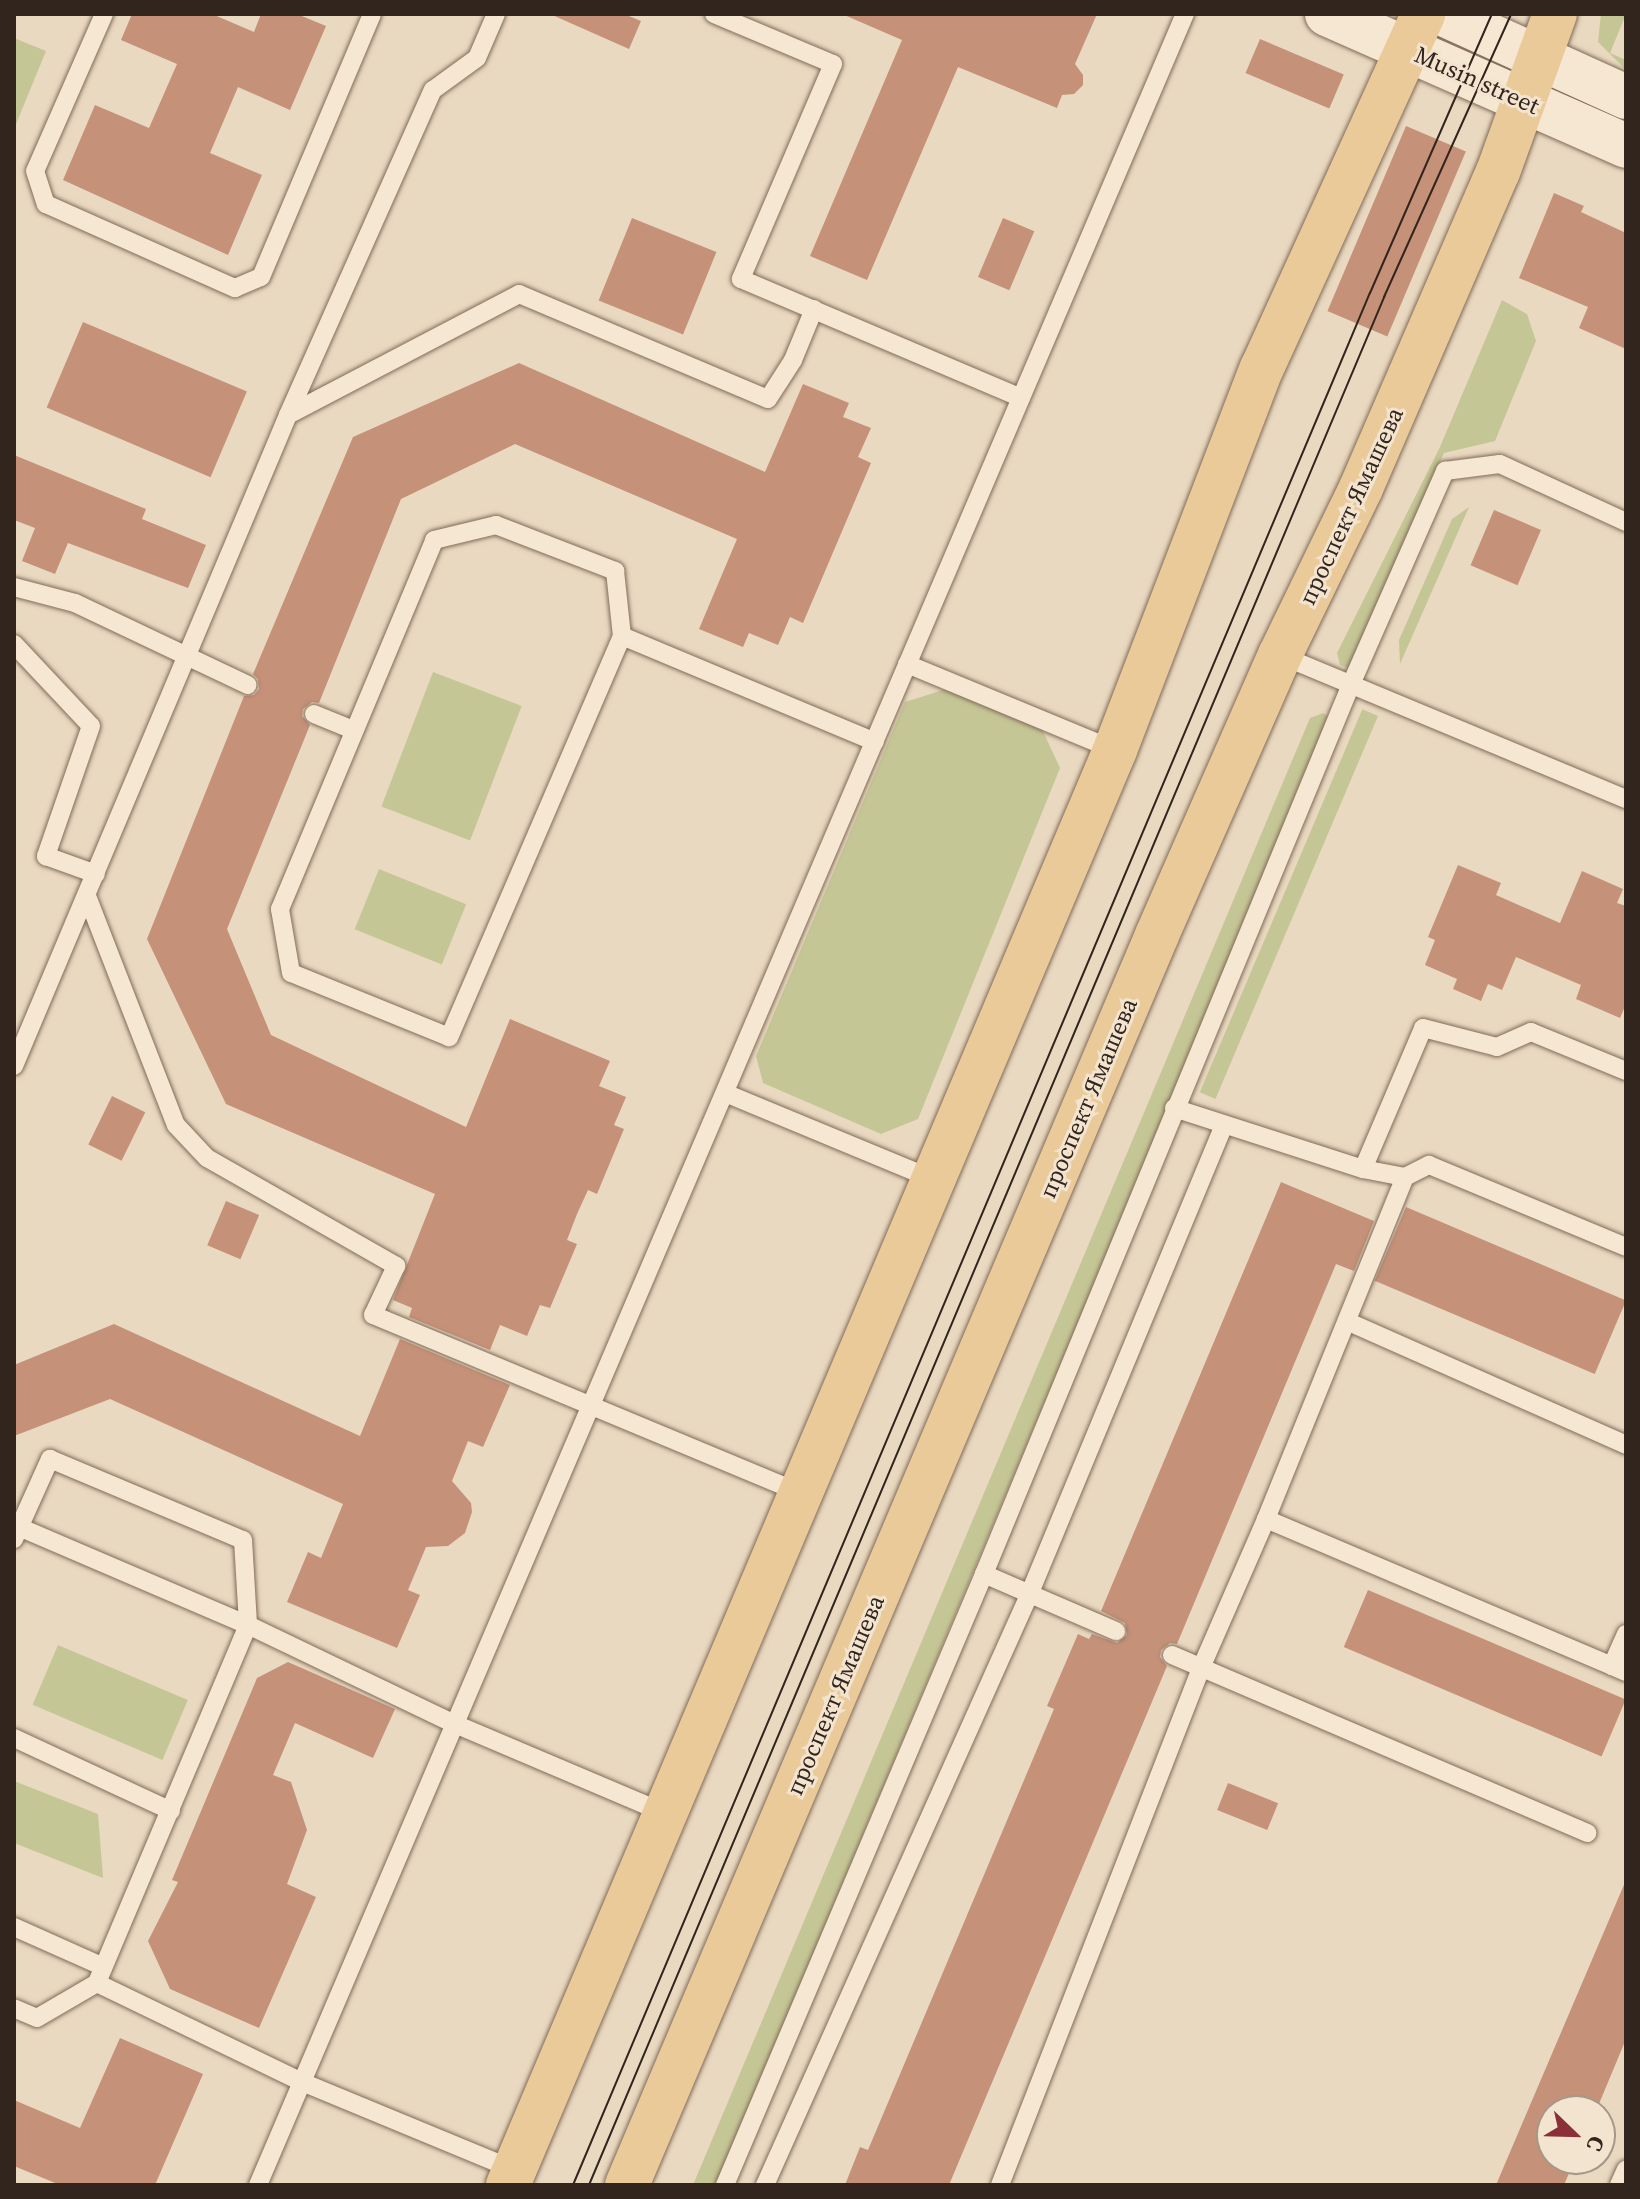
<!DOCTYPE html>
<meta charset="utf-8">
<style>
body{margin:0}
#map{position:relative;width:1640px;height:2199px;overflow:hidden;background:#e9d9c0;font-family:"Source Serif 4",serif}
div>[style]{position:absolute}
.green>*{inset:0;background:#c5c695;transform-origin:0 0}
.building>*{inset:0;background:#c59179;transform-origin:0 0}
.roads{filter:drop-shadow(0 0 2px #816b59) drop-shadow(0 0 2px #816b59)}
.lane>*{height:18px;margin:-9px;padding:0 9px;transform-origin:9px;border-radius:9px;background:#f5e7d2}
.secondary>*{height:44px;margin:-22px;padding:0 22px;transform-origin:22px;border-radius:22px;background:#f5e7d2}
.primary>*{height:44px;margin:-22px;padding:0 22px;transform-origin:22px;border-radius:22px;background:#ebca9a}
.tram>*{height:2px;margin:-1px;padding:0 1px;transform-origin:1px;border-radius:1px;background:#32251d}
span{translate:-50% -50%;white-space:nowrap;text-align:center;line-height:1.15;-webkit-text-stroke:6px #f2e4cf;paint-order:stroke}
.street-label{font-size:24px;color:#32251d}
.frame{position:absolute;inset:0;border:16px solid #32251d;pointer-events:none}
.north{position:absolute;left:1536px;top:2095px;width:80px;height:80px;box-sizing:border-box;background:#f2e4cf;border:2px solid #a59888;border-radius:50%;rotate:113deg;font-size:22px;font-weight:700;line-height:32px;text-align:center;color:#32251d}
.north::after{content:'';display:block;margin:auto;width:28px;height:36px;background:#8b2f38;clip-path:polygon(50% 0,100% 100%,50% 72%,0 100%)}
</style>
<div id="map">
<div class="green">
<i style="clip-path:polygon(1601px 14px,1626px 14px,1610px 53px,1626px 60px,1626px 70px,1598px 42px)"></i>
<i style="clip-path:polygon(14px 38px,46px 51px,14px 129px)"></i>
<i style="clip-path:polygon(1502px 300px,1527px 314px,1536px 341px,1495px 441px,1444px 453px,1349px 668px,1340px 665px,1337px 653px,1440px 447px)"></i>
<i style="clip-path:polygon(1469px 507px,1400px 664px,1399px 640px,1452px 519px)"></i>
<i style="left:433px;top:672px;width:95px;height:144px;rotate:21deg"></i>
<i style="clip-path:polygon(953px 687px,1041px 727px,1060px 768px,918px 1119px,881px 1134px,763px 1083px,756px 1056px,905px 702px)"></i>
<i style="clip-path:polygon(1323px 713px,1331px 719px,716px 2185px,693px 2185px,1310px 718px)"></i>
<i style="left:1378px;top:716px;width:416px;height:17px;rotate:113deg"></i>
<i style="left:379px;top:869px;width:94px;height:65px;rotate:22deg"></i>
<i style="left:58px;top:1645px;width:141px;height:65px;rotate:23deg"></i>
<i style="clip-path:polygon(14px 1781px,98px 1814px,103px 1878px,14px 1843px)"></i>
</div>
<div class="building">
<i style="clip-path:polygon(132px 14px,212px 14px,254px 32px,261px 14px,297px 14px,326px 26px,290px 110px,238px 87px,210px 153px,262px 175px,228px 255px,63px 180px,95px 105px,149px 128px,177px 64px,121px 40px)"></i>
<i style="clip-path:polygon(550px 14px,624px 14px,641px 21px,629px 49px)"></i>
<i style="clip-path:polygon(842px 14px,1097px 14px,1075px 64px,1083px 75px,1083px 85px,1074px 94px,1062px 95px,1057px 108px,958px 67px,867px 280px,810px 256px,902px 40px)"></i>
<i style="left:1260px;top:39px;width:91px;height:37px;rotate:23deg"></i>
<i style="left:1406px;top:126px;width:65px;height:201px;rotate:23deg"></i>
<i style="clip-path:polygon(1554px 193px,1584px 206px,1581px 212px,1626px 233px,1626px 349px,1579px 328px,1588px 307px,1519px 278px)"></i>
<i style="left:632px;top:218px;width:91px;height:89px;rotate:22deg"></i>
<i style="left:1003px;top:218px;width:34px;height:64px;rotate:23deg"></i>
<i style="left:83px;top:322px;width:178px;height:93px;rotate:23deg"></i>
<i style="clip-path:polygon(519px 363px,765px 472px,803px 384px,849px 403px,843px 417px,871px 428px,858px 457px,871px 463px,803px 623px,790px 617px,778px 645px,749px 633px,743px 647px,699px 629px,737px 539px,515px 444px,401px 499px,319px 703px,312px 702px,303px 709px,302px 716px,310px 725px,227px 929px,271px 1035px,466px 1127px,510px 1019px,610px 1061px,599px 1086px,626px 1097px,614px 1125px,624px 1129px,597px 1194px,588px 1190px,577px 1214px,567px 1240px,577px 1244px,550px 1308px,540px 1305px,527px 1336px,500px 1325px,490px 1350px,409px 1317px,412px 1308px,393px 1300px,435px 1194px,226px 1104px,147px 939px,244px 696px,254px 695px,259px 689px,258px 679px,253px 674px,353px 437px)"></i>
<i style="clip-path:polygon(14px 455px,146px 509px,142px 519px,206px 545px,188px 588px,68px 543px,55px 574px,22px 561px,35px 528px,14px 520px)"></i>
<i style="left:1494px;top:510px;width:51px;height:60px;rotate:23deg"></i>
<i style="clip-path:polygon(1458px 865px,1501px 883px,1496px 895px,1560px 923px,1582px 871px,1623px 889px,1617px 903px,1626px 906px,1626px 1004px,1620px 1018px,1576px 999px,1581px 985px,1516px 957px,1502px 990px,1488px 984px,1481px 1001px,1453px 989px,1457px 979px,1425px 965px,1435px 940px,1428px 937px)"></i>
<i style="left:112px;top:1096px;width:37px;height:54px;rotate:26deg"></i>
<i style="clip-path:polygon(1281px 1182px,1374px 1221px,1354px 1271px,1336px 1264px,1177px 1644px,1170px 1643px,1161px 1650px,1160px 1657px,1167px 1666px,949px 2185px,845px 2185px,860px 2147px,868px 2150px,1054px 1709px,1047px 1706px,1078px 1634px,1089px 1639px,1092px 1634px,1117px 1643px,1127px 1635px,1125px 1623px,1101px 1611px)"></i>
<i style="left:226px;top:1201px;width:36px;height:48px;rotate:23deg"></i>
<i style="left:1406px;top:1207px;width:239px;height:80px;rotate:23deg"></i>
<i style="clip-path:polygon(114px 1324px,360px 1436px,400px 1339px,510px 1385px,483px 1447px,468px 1441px,452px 1481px,471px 1503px,472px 1512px,465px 1533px,448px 1546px,426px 1547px,408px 1590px,420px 1595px,397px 1648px,287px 1602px,308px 1552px,321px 1558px,343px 1504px,110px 1399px,14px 1436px,14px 1365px)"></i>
<i style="left:1368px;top:1590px;width:280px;height:62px;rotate:23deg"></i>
<i style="clip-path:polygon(288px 1662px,395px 1709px,373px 1758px,295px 1723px,273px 1775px,291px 1782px,307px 1830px,287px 1884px,316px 1897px,259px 2028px,170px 1989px,148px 1941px,178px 1882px,172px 1880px,257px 1678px)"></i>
<i style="left:1228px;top:1783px;width:54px;height:29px;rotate:22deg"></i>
<i style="clip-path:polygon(1626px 1880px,1626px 2039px,1596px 2111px,1552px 2111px,1552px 2159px,1575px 2159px,1564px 2185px,1496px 2185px)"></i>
<i style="clip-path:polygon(120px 2038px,203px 2074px,155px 2185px,60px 2185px,14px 2166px,14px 2100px,80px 2128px)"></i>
</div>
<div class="roads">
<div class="lane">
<i style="left:104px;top:14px;width:171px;rotate:113.7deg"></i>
<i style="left:35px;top:171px;width:35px;rotate:72deg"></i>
<i style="left:46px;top:204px;width:207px;rotate:24deg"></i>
<i style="left:235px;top:288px;width:28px;rotate:-23deg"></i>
<i style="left:261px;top:277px;width:285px;rotate:-67.1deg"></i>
<i style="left:714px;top:14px;width:129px;rotate:22.8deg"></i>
<i style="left:833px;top:64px;width:234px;rotate:113.2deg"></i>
<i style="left:741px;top:279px;width:304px;rotate:23deg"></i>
<i style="left:288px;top:415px;width:356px;rotate:-66deg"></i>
<i style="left:433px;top:90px;width:54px;rotate:-36deg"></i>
<i style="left:477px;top:58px;width:48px;rotate:-66.6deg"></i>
<i style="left:14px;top:587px;width:63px;rotate:14.7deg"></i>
<i style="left:75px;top:603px;width:191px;rotate:25.4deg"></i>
<i style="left:622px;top:636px;width:437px;rotate:113.3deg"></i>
<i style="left:449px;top:1037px;width:170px;rotate:-157.9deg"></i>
<i style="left:291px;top:973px;width:65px;rotate:-99.8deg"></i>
<i style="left:280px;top:909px;width:400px;rotate:-67.3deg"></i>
<i style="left:434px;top:540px;width:64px;rotate:-13.6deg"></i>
<i style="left:496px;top:525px;width:128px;rotate:21.1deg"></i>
<i style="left:615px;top:571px;width:65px;rotate:83.9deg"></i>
<i style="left:622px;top:636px;width:274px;rotate:22.7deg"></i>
<i style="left:14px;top:644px;width:112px;rotate:46.8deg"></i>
<i style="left:91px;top:726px;width:138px;rotate:109.1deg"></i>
<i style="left:46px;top:856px;width:53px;rotate:19.8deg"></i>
<i style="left:1280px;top:655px;width:375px;rotate:22.6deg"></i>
<i style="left:907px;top:664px;width:225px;rotate:22.5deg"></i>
<i style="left:314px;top:714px;width:42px;rotate:22.3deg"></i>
<i style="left:87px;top:896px;width:246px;rotate:68.8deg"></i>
<i style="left:176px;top:1125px;width:45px;rotate:46.8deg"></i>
<i style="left:207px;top:1158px;width:218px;rotate:29.7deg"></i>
<i style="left:396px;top:1266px;width:54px;rotate:115.1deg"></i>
<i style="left:373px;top:1315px;width:464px;rotate:22.6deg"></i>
<i style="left:14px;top:1066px;width:706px;rotate:-67.17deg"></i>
<i style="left:288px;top:415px;width:261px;rotate:-27.6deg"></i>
<i style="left:519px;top:294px;width:270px;rotate:22.9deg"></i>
<i style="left:768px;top:399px;width:46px;rotate:-57.3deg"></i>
<i style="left:793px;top:360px;width:55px;rotate:-67.6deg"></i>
<i style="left:725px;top:1093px;width:227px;rotate:22.5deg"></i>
<i style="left:1174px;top:1108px;width:199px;rotate:17.9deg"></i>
<i style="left:1363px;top:1169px;width:43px;rotate:10.8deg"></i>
<i style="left:1405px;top:1177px;width:27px;rotate:-27deg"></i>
<i style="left:1429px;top:1165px;width:213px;rotate:22.6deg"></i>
<i style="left:1363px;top:1169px;width:153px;rotate:-66.9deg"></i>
<i style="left:1423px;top:1028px;width:76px;rotate:14.4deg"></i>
<i style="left:1497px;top:1047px;width:37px;rotate:-24deg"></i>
<i style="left:1531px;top:1032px;width:103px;rotate:22.3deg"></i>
<i style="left:1351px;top:1323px;width:301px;rotate:23.9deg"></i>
<i style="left:1266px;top:1519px;width:376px;rotate:23deg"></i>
<i style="left:19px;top:1527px;width:249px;rotate:23.2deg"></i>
<i style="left:248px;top:1625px;width:229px;rotate:25.6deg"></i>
<i style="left:455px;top:1724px;width:228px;rotate:23deg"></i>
<i style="left:14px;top:1539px;width:88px;rotate:-65.8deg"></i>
<i style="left:50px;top:1459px;width:209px;rotate:22.8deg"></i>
<i style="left:243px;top:1540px;width:85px;rotate:86.6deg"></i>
<i style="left:248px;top:1625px;width:389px;rotate:112.9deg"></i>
<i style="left:97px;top:1983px;width:69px;rotate:149.7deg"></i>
<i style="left:37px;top:2018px;width:25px;rotate:-157deg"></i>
<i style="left:984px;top:1574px;width:144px;rotate:23.4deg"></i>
<i style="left:1626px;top:1634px;width:35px;rotate:114deg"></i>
<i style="left:1612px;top:1666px;width:15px;rotate:23deg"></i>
<i style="left:1172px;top:1655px;width:452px;rotate:23.2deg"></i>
<i style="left:14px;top:1738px;width:173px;rotate:24.9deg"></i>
<i style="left:14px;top:1927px;width:98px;rotate:24deg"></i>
<i style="left:97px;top:1983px;width:228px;rotate:25.8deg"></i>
<i style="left:302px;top:2082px;width:230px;rotate:22.5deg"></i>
<i style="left:258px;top:2185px;width:2361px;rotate:-66.88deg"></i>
<i style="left:725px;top:2185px;width:664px;rotate:-67.03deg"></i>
<i style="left:984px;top:1574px;width:965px;rotate:-67.58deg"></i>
<i style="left:1352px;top:682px;width:231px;rotate:-66.2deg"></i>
<i style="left:1445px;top:471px;width:55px;rotate:-7.3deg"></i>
<i style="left:1500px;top:464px;width:139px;rotate:24.7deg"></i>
<i style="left:765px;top:2185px;width:646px;rotate:-65.89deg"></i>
<i style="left:1029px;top:1595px;width:509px;rotate:-67.47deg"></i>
<i style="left:1000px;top:2185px;width:555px;rotate:-68.75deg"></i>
<i style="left:1201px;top:1668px;width:163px;rotate:-66.4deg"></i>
<i style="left:1266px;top:1519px;width:369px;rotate:-67.9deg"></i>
<i style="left:1619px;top:2185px;width:17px;rotate:-66deg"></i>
</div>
<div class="secondary">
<i style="left:1327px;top:14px;width:327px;rotate:23.8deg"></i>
<i style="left:1443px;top:14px;width:201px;rotate:24.4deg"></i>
</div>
<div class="primary">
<i style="left:508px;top:2185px;width:1558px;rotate:-67.07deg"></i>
<i style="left:1115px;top:750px;width:409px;rotate:-69deg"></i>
<i style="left:1262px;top:368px;width:389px;rotate:-65.5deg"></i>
<i style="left:627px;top:2185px;width:1358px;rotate:-67.02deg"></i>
<i style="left:1157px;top:935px;width:306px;rotate:-66.3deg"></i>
<i style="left:1280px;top:655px;width:186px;rotate:-64.1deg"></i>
<i style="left:1361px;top:488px;width:344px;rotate:-66.6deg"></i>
<i style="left:1498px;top:172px;width:168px;rotate:-70.2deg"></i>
</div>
</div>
<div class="tram">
<i style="left:573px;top:2185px;width:2053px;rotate:-67.16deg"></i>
<i style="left:1370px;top:293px;width:305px;rotate:-66.4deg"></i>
<i style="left:589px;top:2185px;width:2049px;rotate:-67.16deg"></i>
<i style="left:1384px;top:297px;width:310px;rotate:-65.8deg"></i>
</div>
<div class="street-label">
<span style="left:1477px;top:80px;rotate:24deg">Musin street</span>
<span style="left:1351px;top:506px;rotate:-65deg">проспект Ямашева</span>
<span style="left:1088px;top:1098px;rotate:-67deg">проспект Ямашева</span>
<span style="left:835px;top:1695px;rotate:-67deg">проспект Ямашева</span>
</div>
<div class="frame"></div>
<div class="north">С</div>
</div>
